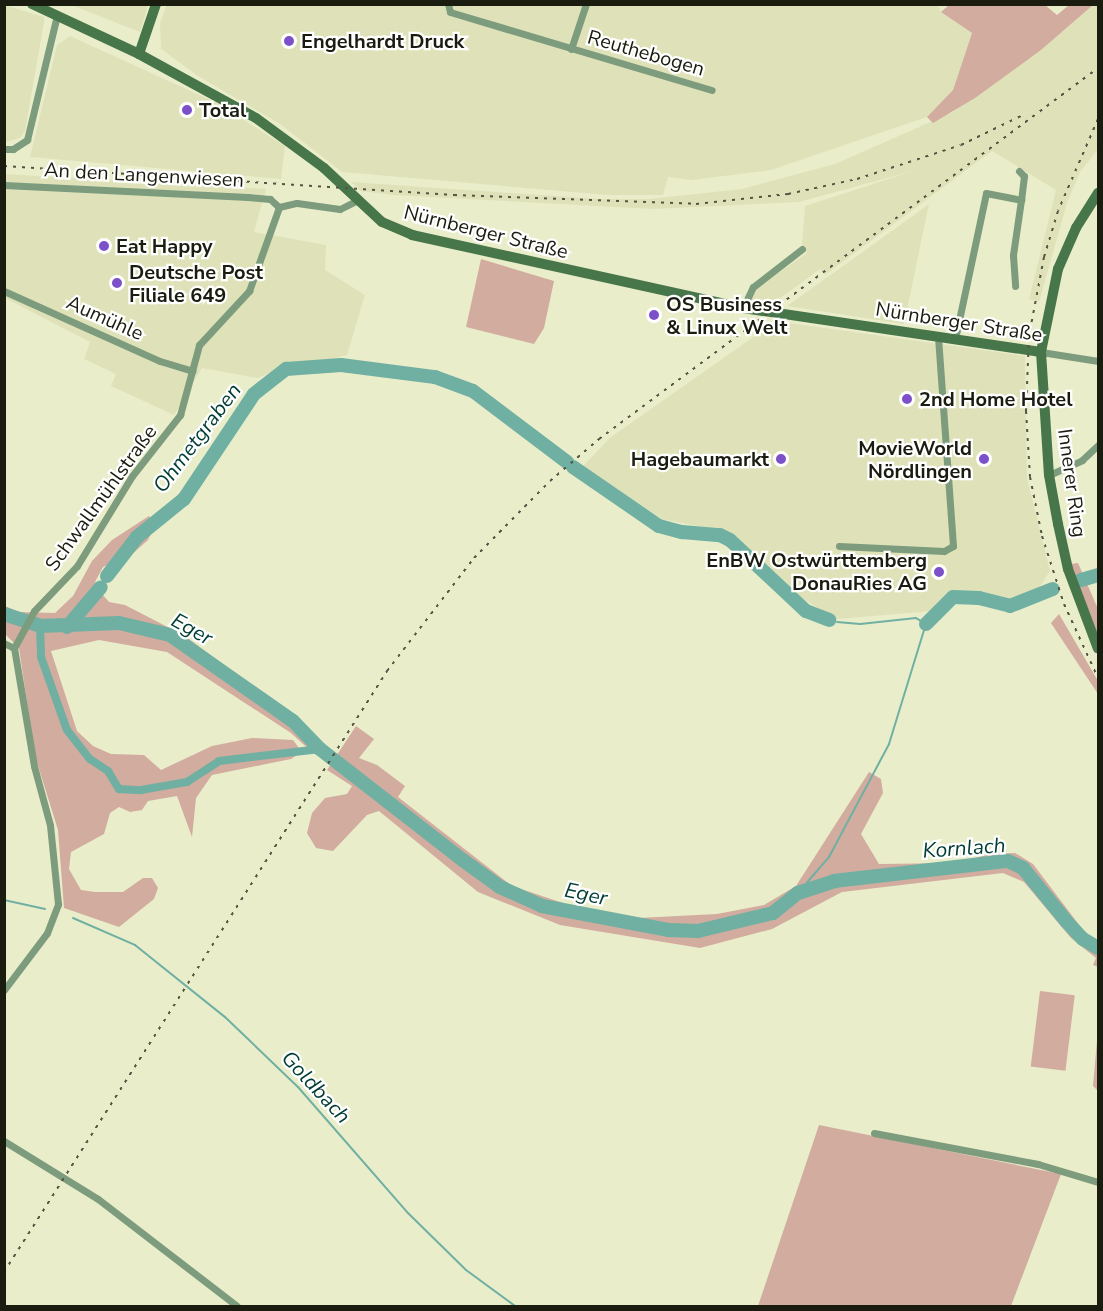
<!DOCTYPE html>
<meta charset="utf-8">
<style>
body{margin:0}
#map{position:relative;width:1103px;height:1311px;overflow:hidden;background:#eaedca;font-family:"Nunito Sans",sans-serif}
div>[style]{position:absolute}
.built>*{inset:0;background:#dfe2b8}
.green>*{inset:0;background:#d1ac9f;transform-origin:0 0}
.stream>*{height:2px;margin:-1px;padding:0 1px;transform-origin:1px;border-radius:1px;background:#6fb0a3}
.canal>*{height:8px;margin:-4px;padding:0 4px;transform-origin:4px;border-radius:4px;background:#6fb0a3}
.river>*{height:14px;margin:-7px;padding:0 7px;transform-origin:7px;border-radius:7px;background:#6fb0a3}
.street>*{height:7px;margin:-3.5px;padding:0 3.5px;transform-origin:3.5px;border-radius:3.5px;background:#7c9c7d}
.secondary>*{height:10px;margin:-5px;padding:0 5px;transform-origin:5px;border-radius:5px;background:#467649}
.rail>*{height:2px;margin-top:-1px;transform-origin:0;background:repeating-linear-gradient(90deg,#535442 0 3px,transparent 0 9px)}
.dots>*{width:16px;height:16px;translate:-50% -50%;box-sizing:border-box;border:3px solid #fff;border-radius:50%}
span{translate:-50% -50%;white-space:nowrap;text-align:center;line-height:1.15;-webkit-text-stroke:4.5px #fff;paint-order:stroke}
.poi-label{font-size:20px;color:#1b1c10;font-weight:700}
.left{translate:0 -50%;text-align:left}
.right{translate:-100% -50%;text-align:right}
.street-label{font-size:20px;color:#1b1c10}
.water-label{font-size:21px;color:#003d34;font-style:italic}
.frame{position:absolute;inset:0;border:6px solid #1b1c10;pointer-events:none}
</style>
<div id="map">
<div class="built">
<i style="clip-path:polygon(167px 4px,937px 4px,941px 12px,972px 33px,953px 90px,927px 117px,771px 170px,692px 180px,668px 177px,663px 195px,607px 195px,342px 172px,280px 124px,198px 76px,161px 49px,160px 23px)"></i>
<i style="clip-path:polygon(4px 5px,44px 17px,44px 22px,25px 131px,20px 138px,6px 142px)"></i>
<i style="clip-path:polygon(71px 5px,148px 5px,140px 32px)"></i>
<i style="clip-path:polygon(1093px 5px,1098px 5px,1098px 149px,1080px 172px,1067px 203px,1039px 302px,1029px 299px,1056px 190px,992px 151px,825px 275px,820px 269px,771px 305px,749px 300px,754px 290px,807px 253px,802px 244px,805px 206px,913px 171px,799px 202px,653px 209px,394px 195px,361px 191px,351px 182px,599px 199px,649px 199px,742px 189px,835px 164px,953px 112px,1041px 50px)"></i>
<i style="clip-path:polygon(70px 36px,217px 103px,285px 146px,281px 179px,30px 157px,57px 45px)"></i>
<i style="clip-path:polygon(4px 174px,266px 189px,254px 232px,326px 245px,325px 270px,365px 295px,347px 355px,299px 367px,280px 368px,258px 378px,202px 368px,174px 415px,111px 386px,116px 374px,84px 359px,90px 342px,5px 298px)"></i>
<i style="clip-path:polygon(929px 204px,904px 324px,787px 306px,857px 256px)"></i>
<i style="clip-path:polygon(776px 321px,1025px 356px,1027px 478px,1050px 571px,1035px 594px,1008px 603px,948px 594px,932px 611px,837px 619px,791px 592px,729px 532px,662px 519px,583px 466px,611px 437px)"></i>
</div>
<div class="green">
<i style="clip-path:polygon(949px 5px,1045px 5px,1057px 15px,1069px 5px,1093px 5px,1041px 50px,975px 98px,933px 123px,927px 117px,953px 90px,972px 33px,941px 12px)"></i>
<i style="clip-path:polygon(481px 259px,554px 281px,544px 328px,534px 344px,466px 327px)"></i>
<i style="clip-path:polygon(149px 516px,156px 523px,148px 540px,131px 555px,103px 567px,95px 582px,102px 594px,109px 602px,125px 605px,185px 636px,302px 723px,307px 732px,322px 743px,314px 754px,291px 733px,167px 652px,99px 640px,51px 651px,77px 731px,93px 746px,111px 754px,144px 755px,161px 770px,212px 746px,252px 738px,293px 740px,302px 752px,291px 759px,212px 775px,196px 798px,192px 837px,177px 796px,148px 801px,142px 810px,130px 812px,119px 807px,110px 813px,104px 834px,71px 852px,69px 869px,81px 890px,95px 892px,123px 892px,143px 878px,152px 878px,158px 888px,154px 899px,119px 927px,64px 908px,58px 830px,35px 756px,19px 648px,5px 634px,5px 606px,19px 612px,55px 613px,73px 596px,92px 561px,112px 540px)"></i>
<i style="clip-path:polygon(1078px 563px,1098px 609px,1098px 635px,1070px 564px)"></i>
<i style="clip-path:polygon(1059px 614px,1098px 681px,1098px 694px,1051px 623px)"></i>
<i style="clip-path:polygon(356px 726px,374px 739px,359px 758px,377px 765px,405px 786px,398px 797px,512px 886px,566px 904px,638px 918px,717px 914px,764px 905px,796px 886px,869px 772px,881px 779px,883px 793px,861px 834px,879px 864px,954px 863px,991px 854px,1015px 853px,1033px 864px,1086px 934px,1098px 941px,1098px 967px,1093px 965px,1096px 958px,1071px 938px,1024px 882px,1003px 873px,842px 892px,772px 929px,700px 948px,560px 925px,478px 892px,379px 811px,367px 815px,333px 851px,316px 848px,307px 833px,312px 813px,325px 798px,347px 794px,352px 786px,327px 770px)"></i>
<i style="left:1040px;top:991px;width:35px;height:76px;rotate:7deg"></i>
<i style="clip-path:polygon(1098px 1029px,1098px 1091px,1093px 1086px)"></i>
<i style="clip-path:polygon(819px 1125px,1061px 1174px,1011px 1306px,758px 1306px)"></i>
</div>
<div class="stream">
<i style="left:798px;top:893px;width:48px;rotate:-49.3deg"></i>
<i style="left:829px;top:857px;width:128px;rotate:-62deg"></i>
<i style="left:889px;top:744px;width:126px;rotate:-72.9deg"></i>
<i style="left:926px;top:624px;width:12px;rotate:-149deg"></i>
<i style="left:916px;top:618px;width:56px;rotate:173.9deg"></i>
<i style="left:860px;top:624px;width:23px;rotate:-175deg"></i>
<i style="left:4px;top:900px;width:42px;rotate:12.4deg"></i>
<i style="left:73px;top:918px;width:68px;rotate:23.5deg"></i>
<i style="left:135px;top:945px;width:115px;rotate:38.7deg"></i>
<i style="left:225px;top:1017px;width:101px;rotate:43.8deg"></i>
<i style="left:298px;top:1087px;width:167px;rotate:48.9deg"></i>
<i style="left:408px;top:1213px;width:81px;rotate:44.5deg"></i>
<i style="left:466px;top:1270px;width:61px;rotate:36.3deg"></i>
</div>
<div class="canal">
<i style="left:40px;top:626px;width:31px;rotate:88deg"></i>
<i style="left:41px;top:657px;width:77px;rotate:70.4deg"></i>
<i style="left:67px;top:730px;width:37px;rotate:52deg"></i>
<i style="left:90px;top:759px;width:22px;rotate:34deg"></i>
<i style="left:108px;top:771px;width:21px;rotate:59deg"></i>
<i style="left:119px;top:789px;width:22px;rotate:3deg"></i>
<i style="left:141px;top:790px;width:47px;rotate:-9.9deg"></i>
<i style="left:187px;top:782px;width:38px;rotate:-33deg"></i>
<i style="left:219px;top:761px;width:102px;rotate:-6.8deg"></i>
</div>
<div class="river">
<i style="left:573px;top:467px;width:104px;rotate:34.5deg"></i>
<i style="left:659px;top:526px;width:24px;rotate:15deg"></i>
<i style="left:682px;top:532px;width:38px;rotate:5deg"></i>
<i style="left:720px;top:535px;width:11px;rotate:27deg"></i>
<i style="left:730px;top:540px;width:104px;rotate:43.1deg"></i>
<i style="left:806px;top:611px;width:25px;rotate:21deg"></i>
<i style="left:107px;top:576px;width:49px;rotate:-52.4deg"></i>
<i style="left:137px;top:537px;width:60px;rotate:-39deg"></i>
<i style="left:184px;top:499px;width:126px;rotate:-56.3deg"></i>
<i style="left:254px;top:394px;width:41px;rotate:-38deg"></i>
<i style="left:286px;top:369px;width:55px;rotate:-4.2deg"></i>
<i style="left:341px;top:365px;width:95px;rotate:7.3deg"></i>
<i style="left:435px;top:377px;width:40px;rotate:20.2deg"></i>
<i style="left:473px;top:391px;width:118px;rotate:37.1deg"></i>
<i style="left:1081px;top:580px;width:18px;rotate:-16deg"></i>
<i style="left:4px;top:614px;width:38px;rotate:18deg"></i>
<i style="left:40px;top:626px;width:79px;rotate:-2.2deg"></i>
<i style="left:119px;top:623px;width:52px;rotate:13.2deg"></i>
<i style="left:170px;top:635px;width:150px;rotate:35deg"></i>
<i style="left:293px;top:721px;width:39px;rotate:46deg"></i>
<i style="left:320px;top:749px;width:182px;rotate:37.9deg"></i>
<i style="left:464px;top:861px;width:44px;rotate:35.8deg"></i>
<i style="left:500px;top:887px;width:46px;rotate:24.3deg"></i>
<i style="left:542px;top:906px;width:128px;rotate:10.8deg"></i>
<i style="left:668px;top:930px;width:30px;rotate:2deg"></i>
<i style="left:698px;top:931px;width:77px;rotate:-13.5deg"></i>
<i style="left:773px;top:913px;width:32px;rotate:-39deg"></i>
<i style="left:798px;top:893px;width:38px;rotate:-18deg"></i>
<i style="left:834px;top:881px;width:175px;rotate:-6.6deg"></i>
<i style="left:1008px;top:861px;width:17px;rotate:25deg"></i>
<i style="left:1023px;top:868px;width:68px;rotate:50.9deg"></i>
<i style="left:1066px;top:921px;width:25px;rotate:47deg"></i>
<i style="left:1083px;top:939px;width:17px;rotate:31deg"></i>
<i style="left:926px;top:624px;width:38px;rotate:-45deg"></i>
<i style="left:953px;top:597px;width:26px;rotate:2deg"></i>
<i style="left:979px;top:598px;width:32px;rotate:14deg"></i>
<i style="left:1010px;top:606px;width:46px;rotate:-21.6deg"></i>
<i style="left:67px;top:627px;width:52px;rotate:-49.6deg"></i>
</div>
<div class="street">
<i style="left:448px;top:4px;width:8px;rotate:76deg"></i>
<i style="left:450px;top:12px;width:273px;rotate:16.6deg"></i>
<i style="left:571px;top:49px;width:47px;rotate:-71.6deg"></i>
<i style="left:4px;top:149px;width:9px"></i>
<i style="left:13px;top:149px;width:17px;rotate:-33deg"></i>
<i style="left:27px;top:140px;width:129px;rotate:-76.5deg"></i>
<i style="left:1019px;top:171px;width:7px;rotate:45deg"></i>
<i style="left:1024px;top:176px;width:24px;rotate:97deg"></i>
<i style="left:4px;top:185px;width:244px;rotate:2.8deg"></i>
<i style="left:248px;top:197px;width:22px;rotate:5deg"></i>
<i style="left:270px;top:199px;width:12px;rotate:42deg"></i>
<i style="left:4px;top:291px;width:171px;rotate:24.2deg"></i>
<i style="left:160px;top:361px;width:34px;rotate:17deg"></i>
<i style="left:743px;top:308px;width:23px;rotate:-65deg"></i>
<i style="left:753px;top:287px;width:62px;rotate:-37.8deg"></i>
<i style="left:955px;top:339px;width:149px;rotate:-78deg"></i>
<i style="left:986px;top:193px;width:36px;rotate:11deg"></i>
<i style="left:1021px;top:200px;width:56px;rotate:98.3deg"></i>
<i style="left:1013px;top:255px;width:31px;rotate:86deg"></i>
<i style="left:1041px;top:352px;width:58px;rotate:9deg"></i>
<i style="left:1049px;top:475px;width:36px;rotate:-24deg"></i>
<i style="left:1082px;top:460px;width:22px;rotate:-43deg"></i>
<i style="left:839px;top:546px;width:105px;rotate:2.7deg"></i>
<i style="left:944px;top:551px;width:10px;rotate:-29deg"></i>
<i style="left:953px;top:546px;width:210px;rotate:-94.1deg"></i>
<i style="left:4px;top:643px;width:11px;rotate:27deg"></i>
<i style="left:4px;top:990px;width:71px;rotate:-53deg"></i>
<i style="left:47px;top:933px;width:31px;rotate:-69deg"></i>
<i style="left:58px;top:904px;width:79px;rotate:-95.8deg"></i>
<i style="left:50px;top:825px;width:61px;rotate:-105.2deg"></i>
<i style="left:34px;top:766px;width:120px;rotate:-99.6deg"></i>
<i style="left:14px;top:648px;width:42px;rotate:-61.6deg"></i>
<i style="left:34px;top:611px;width:62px;rotate:-46.3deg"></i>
<i style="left:77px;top:566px;width:105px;rotate:-58.6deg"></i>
<i style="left:132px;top:476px;width:78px;rotate:-51.8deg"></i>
<i style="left:180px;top:415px;width:73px;rotate:-74.8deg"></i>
<i style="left:199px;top:345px;width:74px;rotate:-47.2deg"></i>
<i style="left:249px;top:291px;width:89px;rotate:-70.3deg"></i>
<i style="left:279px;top:207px;width:18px;rotate:-13deg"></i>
<i style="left:297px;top:203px;width:43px;rotate:7.9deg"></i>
<i style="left:340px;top:209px;width:18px;rotate:-27deg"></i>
<i style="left:874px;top:1133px;width:167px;rotate:10.7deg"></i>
<i style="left:1038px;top:1164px;width:63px;rotate:16.7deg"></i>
<i style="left:4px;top:1141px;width:110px;rotate:31.7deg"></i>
<i style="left:98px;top:1199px;width:175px;rotate:37.6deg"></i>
</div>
<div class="secondary">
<i style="left:32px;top:4px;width:118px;rotate:25deg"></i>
<i style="left:139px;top:54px;width:133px;rotate:28.7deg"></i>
<i style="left:256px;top:118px;width:84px;rotate:36.3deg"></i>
<i style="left:324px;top:168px;width:79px;rotate:43deg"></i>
<i style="left:382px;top:222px;width:33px;rotate:23deg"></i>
<i style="left:412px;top:235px;width:339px;rotate:12.4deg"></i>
<i style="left:743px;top:308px;width:301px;rotate:8.4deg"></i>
<i style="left:139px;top:54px;width:53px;rotate:-71.2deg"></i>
<i style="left:1098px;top:193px;width:41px;rotate:122.2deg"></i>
<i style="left:1076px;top:228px;width:45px;rotate:113.7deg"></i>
<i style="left:1058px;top:269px;width:85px;rotate:101.6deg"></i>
<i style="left:1041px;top:352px;width:123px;rotate:86.3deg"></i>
<i style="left:1049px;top:475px;width:50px;rotate:79.6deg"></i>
<i style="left:1058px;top:524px;width:46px;rotate:77.5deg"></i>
<i style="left:1068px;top:569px;width:85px;rotate:69.4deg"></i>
</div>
<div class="rail">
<i style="left:1098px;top:119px;width:100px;rotate:113.5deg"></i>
<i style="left:1058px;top:211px;width:48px;rotate:106.9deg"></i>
<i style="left:1044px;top:257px;width:80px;rotate:100.8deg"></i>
<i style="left:1029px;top:336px;width:75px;rotate:92.3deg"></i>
<i style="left:1026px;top:411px;width:66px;rotate:86.5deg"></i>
<i style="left:1030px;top:477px;width:60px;rotate:78.5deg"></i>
<i style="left:1042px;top:536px;width:71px;rotate:72.1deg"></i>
<i style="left:1064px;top:604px;width:81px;rotate:65.3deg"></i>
<i style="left:4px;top:166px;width:451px;rotate:3.7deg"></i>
<i style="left:454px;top:195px;width:242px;rotate:2.1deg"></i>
<i style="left:696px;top:204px;width:93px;rotate:-6.2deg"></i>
<i style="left:788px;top:194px;width:71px;rotate:-12.3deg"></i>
<i style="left:857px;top:179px;width:109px;rotate:-18.1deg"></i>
<i style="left:961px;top:145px;width:67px;rotate:-25.8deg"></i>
<i style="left:4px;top:1272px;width:713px;rotate:-57.49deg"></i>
<i style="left:387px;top:671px;width:143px;rotate:-52.4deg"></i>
<i style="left:474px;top:558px;width:108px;rotate:-45.4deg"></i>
<i style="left:550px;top:481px;width:65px;rotate:-40.6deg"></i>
<i style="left:599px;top:439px;width:622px;rotate:-36.63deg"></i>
</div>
<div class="dots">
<i style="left:289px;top:41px;background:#7b50c9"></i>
<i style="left:187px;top:110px;background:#7b50c9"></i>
<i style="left:104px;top:246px;background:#7b50c9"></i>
<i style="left:117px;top:283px;background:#7b50c9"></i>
<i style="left:654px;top:315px;background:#7b50c9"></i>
<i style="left:907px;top:399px;background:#7b50c9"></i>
<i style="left:781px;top:459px;background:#7b50c9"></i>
<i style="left:984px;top:459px;background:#7b50c9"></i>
<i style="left:939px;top:572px;background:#7b50c9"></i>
</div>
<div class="poi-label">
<span class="left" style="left:301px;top:41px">Engelhardt Druck</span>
<span class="left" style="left:199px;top:110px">Total</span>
<span class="left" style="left:116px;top:246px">Eat Happy</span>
<span class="left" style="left:129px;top:284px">Deutsche Post<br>Filiale 649</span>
<span class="left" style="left:666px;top:316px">OS Business<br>&amp; Linux Welt</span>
<span class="left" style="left:919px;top:399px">2nd Home Hotel</span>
<span class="right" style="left:972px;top:460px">MovieWorld<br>Nördlingen</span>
<span class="right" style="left:769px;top:459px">Hagebaumarkt</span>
<span class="right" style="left:927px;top:572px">EnBW Ostwürttemberg<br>DonauRies AG</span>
</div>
<div class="street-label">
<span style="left:646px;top:53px;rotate:16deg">Reuthebogen</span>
<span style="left:144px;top:175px;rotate:3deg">An den Langenwiesen</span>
<span style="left:486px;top:232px;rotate:14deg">Nürnberger Straße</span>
<span style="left:105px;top:318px;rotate:24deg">Aumühle</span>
<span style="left:959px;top:322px;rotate:9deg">Nürnberger Straße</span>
<span style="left:1072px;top:483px;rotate:82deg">Innerer Ring</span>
<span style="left:101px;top:498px;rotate:-54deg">Schwallmühlstraße</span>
</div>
<div class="water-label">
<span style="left:197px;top:438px;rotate:-53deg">Ohmetgraben</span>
<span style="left:192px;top:629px;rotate:29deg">Eger</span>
<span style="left:964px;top:848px;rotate:-4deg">Kornlach</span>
<span style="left:586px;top:894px;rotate:12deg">Eger</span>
<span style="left:316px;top:1087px;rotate:47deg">Goldbach</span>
</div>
<div class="frame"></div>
</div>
